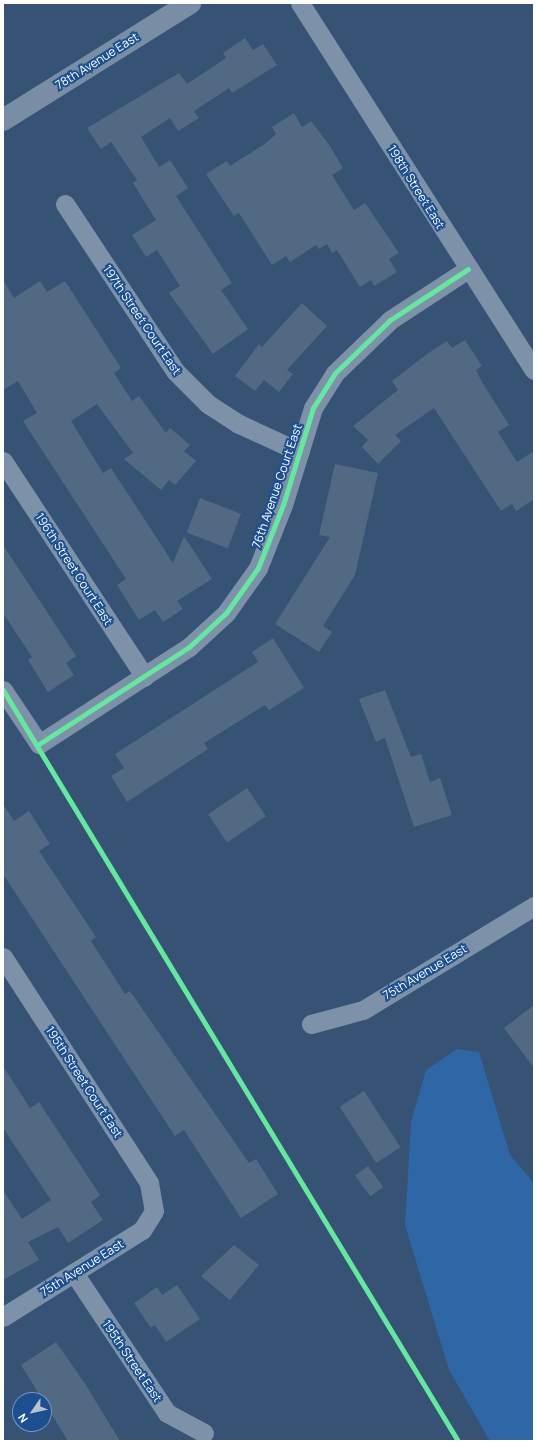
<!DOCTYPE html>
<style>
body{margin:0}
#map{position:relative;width:537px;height:1444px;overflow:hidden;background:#365274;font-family:Manrope,sans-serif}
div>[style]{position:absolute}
.green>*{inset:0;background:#2f66a5}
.building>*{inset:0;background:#526984;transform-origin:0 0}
.street>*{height:19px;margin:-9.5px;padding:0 9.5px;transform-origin:9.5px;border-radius:9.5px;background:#7d92a8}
.secondary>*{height:22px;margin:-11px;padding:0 11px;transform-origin:11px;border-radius:11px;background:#798da4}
.cycleway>*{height:5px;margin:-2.5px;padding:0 2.5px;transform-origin:2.5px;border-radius:2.5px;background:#66e7a1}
span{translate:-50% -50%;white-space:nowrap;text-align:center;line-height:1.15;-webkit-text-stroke:4px #1b4f8f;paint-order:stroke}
.street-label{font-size:12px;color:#fff}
.frame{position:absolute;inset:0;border:4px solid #fff;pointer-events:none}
.north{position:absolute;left:12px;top:1392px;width:40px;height:40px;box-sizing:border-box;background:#1b4f8f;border:1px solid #7695bc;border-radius:50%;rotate:236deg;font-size:11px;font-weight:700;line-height:16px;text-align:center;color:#fff}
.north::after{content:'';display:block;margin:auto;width:14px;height:18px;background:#b9c2ce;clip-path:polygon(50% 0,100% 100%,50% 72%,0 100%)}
</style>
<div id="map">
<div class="green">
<i style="clip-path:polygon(457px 1049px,479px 1052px,510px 1155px,534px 1183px,534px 1441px,490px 1441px,449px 1370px,405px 1225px,411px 1122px,426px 1070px)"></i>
</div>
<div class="building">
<i style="clip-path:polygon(245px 38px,253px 50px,263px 44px,277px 65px,232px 93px,229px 88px,194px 111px,199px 118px,178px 131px,170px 118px,141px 137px,159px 167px,170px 160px,188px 188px,176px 196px,232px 283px,221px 290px,248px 329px,213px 354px,169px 293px,180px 286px,157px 250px,146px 257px,132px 235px,156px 220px,133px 183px,137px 180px,111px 142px,101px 149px,87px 128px,179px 73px,187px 84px,226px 58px,223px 53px)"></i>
<i style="clip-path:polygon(294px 113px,302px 127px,311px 121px,330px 146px,343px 168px,332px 175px,354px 210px,365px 203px,399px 253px,389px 259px,397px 272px,374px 286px,371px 280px,360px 287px,337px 250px,332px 253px,327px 244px,319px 249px,316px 245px,290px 262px,286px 256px,272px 265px,239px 213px,234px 216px,206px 174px,227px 161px,230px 166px,266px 143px,276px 134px,272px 127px)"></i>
<i style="clip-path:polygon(3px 280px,14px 298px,40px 281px,47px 292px,65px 281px,121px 368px,114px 373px,132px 401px,139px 396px,166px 433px,170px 428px,190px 445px,184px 451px,196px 461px,175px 485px,169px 480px,161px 490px,124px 459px,133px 453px,97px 404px,71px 421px,103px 473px,111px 468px,173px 563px,184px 536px,212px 579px,177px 601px,183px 609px,163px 622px,155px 610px,139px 620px,117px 585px,126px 579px,23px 421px,37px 413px,18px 381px,3px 390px)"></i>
<i style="clip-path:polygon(302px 303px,327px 326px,287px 370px,293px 374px,279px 392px,264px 380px,255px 391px,235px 376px,259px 344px,262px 347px)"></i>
<i style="clip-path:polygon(465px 340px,482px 366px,476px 370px,482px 382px,509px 425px,498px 432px,517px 462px,534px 451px,534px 499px,516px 511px,512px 504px,501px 511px,434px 408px,395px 435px,401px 441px,378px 464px,362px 447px,368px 440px,353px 426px,398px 390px,392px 381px,427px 354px,447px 341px,452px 348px)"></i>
<i style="clip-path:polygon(335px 464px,378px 473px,355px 575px,323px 626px,332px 632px,319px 652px,275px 624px,330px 537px,319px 535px)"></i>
<i style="left:200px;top:498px;width:44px;height:37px;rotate:21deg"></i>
<i style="clip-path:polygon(3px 545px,76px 656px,66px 663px,74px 675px,48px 692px,28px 660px,32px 657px,3px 613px)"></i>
<i style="clip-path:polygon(273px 638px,304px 688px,269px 710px,265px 705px,204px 743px,208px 749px,127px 802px,111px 776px,124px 768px,115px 754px,258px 662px,252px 652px)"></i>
<i style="clip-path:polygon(385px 690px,411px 757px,421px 754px,430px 782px,440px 778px,452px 815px,414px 827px,385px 738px,376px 742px,359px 699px)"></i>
<i style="left:247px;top:788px;width:34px;height:47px;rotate:56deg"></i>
<i style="clip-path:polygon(3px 804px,14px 821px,29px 811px,50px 844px,39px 851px,96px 937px,91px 941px,125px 994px,130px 991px,249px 1163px,256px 1159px,278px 1194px,241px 1218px,184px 1130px,175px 1136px,3px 874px)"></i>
<i style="clip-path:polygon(534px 1005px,534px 1068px,504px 1028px)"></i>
<i style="clip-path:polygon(3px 1066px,30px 1108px,39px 1102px,100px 1195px,91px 1202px,103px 1220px,68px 1243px,58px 1227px,28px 1242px,39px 1260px,3px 1280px,3px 1190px,22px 1219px,51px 1200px,3px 1128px)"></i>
<i style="left:364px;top:1091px;width:67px;height:29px;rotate:57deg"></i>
<i style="left:368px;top:1166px;width:26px;height:16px;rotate:54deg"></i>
<i style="clip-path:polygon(234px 1245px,259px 1265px,230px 1300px,201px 1276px)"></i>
<i style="clip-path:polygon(177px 1285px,200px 1319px,166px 1342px,155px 1325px,151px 1328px,134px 1303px,157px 1287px,162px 1295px)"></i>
<i style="clip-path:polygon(56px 1342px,84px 1382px,120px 1441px,68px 1441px,21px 1365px)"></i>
</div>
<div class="street">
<i style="left:300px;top:3px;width:435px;rotate:57.5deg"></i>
<i style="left:65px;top:204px;width:200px;rotate:56.6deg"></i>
<i style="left:175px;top:371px;width:47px;rotate:45deg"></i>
<i style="left:208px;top:404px;width:35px;rotate:33deg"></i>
<i style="left:237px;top:423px;width:69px;rotate:24.7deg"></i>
<i style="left:3px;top:461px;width:258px;rotate:56.7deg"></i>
<i style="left:3px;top:690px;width:65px;rotate:56.3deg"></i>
<i style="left:39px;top:744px;width:179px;rotate:-32.9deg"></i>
<i style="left:189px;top:647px;width:50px;rotate:-42.6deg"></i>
<i style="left:226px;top:613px;width:55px;rotate:-54.6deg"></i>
<i style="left:258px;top:568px;width:68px;rotate:-68.4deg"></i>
<i style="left:283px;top:505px;width:102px;rotate:-72.8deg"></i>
<i style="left:313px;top:408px;width:41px;rotate:-57.8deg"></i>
<i style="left:335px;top:373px;width:76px;rotate:-43.9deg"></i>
<i style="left:390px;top:320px;width:93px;rotate:-33.2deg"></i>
<i style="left:3px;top:957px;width:269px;rotate:57.1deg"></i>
<i style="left:149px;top:1183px;width:28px;rotate:80deg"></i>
<i style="left:154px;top:1211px;width:22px;rotate:122deg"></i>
<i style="left:142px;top:1230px;width:164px;rotate:148deg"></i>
<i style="left:311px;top:1024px;width:54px;rotate:-15.1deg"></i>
<i style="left:363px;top:1010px;width:200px;rotate:-31.3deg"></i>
<i style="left:74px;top:1273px;width:168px;rotate:56.4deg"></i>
<i style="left:167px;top:1413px;width:42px;rotate:28.4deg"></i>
</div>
<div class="secondary">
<i style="left:3px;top:120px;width:221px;rotate:-32deg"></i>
</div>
<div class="cycleway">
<i style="left:3px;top:690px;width:878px;rotate:58.79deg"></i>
<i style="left:39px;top:744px;width:179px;rotate:-32.9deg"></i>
<i style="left:189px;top:647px;width:50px;rotate:-42.6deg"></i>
<i style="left:226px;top:613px;width:55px;rotate:-54.6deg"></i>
<i style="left:258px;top:568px;width:68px;rotate:-68.4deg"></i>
<i style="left:283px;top:505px;width:102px;rotate:-72.8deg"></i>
<i style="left:313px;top:408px;width:41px;rotate:-57.8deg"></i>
<i style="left:335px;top:373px;width:76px;rotate:-43.9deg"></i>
<i style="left:390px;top:320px;width:93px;rotate:-33.2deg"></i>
</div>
<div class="street-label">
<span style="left:97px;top:61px;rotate:-32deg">78th Avenue East</span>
<span style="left:416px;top:187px;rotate:58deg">198th Street East</span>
<span style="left:142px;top:320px;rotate:56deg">197th Street Court East</span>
<span style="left:277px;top:486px;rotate:-71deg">76th Avenue Court East</span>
<span style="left:74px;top:569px;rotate:57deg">196th Street Court East</span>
<span style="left:425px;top:972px;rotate:-31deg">75th Avenue East</span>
<span style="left:84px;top:1082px;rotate:57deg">195th Street Court East</span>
<span style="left:82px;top:1268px;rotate:-32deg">75th Avenue East</span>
<span style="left:132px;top:1361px;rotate:56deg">195th Street East</span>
</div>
<div class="frame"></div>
<div class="north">N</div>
</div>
